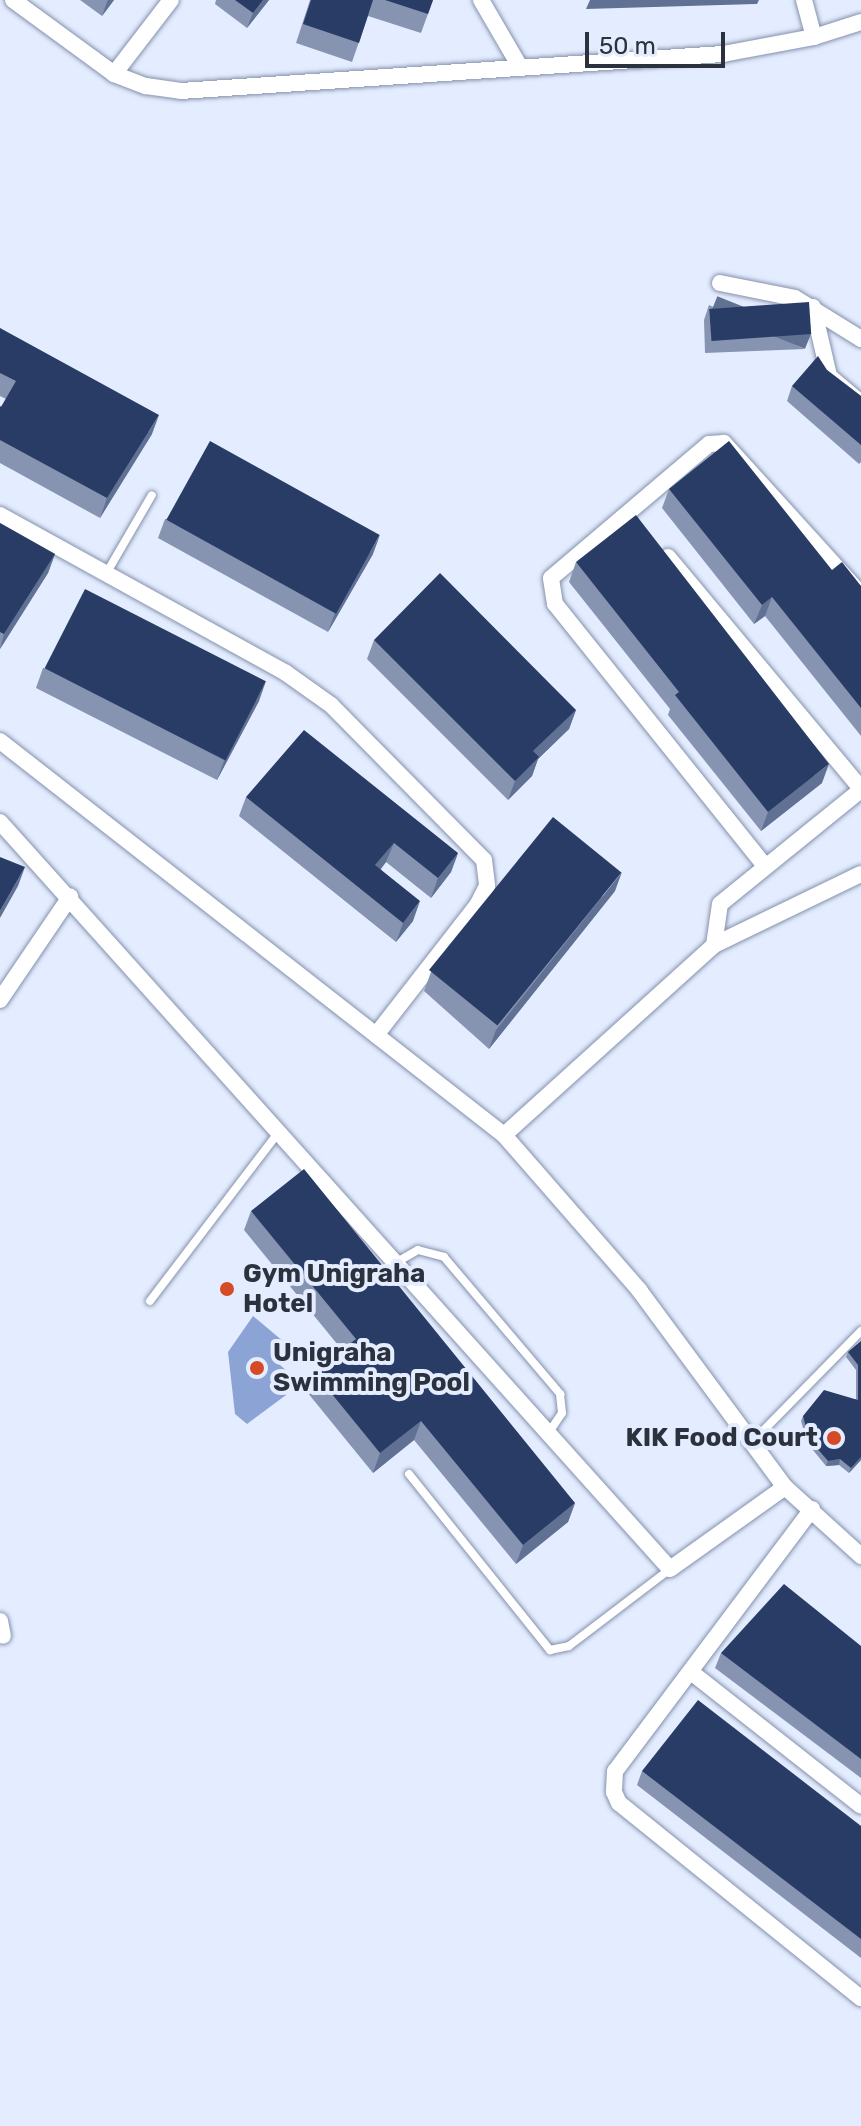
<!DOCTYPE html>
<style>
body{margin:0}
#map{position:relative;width:861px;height:2126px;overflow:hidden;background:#e4edff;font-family:Rubik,sans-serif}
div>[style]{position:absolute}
.water>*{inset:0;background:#8ba4d5}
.roads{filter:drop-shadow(0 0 2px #8491ac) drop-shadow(0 0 2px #8491ac)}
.lane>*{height:8px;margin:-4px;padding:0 4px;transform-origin:4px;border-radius:4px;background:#fff}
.street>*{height:16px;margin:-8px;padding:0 8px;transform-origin:8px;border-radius:8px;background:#fff}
.wall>*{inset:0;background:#8694b2}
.shaded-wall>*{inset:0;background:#607194;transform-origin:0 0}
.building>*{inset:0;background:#283c66;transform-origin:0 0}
.dots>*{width:22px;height:22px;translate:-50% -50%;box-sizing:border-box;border:4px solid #e4edff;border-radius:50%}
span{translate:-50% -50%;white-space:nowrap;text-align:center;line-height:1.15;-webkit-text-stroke:8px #e4edff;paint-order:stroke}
.poi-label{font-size:26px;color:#2c323d;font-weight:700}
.left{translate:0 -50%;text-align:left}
.right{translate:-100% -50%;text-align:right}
.scale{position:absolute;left:585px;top:32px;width:140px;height:36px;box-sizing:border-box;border:4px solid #2c323d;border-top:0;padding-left:10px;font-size:24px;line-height:28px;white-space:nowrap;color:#2c323d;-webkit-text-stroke:6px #e4edff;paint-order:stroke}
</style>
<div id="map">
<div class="water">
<i style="clip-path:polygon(253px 1316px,284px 1342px,280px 1365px,288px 1372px,286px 1395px,247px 1424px,235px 1414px,228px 1352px)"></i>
</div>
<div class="roads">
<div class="lane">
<i style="left:106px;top:574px;width:91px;rotate:-59.8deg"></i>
<i style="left:397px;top:1262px;width:24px;rotate:-30deg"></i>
<i style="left:418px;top:1250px;width:27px;rotate:15deg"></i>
<i style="left:444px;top:1257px;width:180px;rotate:49.7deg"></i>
<i style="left:560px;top:1394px;width:19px;rotate:84deg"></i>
<i style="left:562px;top:1413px;width:23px;rotate:124deg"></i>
<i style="left:150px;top:1301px;width:211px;rotate:-52.7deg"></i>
<i style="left:752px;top:1442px;width:156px;rotate:-45.5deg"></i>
<i style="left:409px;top:1474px;width:226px;rotate:51.3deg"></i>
<i style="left:550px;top:1650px;width:19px;rotate:-12deg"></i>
<i style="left:569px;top:1646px;width:127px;rotate:-37.3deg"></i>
</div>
<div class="street">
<i style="left:13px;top:0;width:125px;rotate:36.2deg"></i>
<i style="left:114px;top:74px;width:34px;rotate:21deg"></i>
<i style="left:146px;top:86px;width:35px;rotate:8deg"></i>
<i style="left:181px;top:91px;width:543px;rotate:-3.91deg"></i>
<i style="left:723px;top:54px;width:93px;rotate:-10.6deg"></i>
<i style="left:814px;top:37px;width:49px;rotate:-17.7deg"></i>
<i style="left:481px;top:0;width:78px;rotate:59.8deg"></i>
<i style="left:804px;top:0;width:38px;rotate:75deg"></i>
<i style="left:114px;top:74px;width:93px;rotate:-52.4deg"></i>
<i style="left:720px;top:283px;width:76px;rotate:11.3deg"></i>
<i style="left:795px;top:298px;width:78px;rotate:31.8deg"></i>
<i style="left:813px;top:307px;width:71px;rotate:76.9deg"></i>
<i style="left:829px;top:376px;width:42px;rotate:40.2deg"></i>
<i style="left:0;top:515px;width:327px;rotate:28.9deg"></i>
<i style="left:286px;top:673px;width:55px;rotate:35.4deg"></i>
<i style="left:331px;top:705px;width:218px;rotate:45.4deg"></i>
<i style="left:484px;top:860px;width:26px;rotate:83deg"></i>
<i style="left:487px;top:886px;width:20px;rotate:117deg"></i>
<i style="left:478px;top:904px;width:166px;rotate:127.9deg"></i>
<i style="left:668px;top:557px;width:302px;rotate:50.2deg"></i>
<i style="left:0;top:741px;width:640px;rotate:38.02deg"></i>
<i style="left:504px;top:1135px;width:206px;rotate:48.9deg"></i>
<i style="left:639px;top:1290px;width:245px;rotate:53.5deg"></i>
<i style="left:785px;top:1487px;width:103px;rotate:42.2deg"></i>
<i style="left:0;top:822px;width:1003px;rotate:48.11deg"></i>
<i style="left:670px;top:1569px;width:141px;rotate:-35.5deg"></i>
<i style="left:765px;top:866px;width:336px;rotate:-128.7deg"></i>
<i style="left:555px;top:604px;width:26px;rotate:-99deg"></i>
<i style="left:551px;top:578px;width:207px;rotate:-40.3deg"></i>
<i style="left:709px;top:444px;width:15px;rotate:-4deg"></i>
<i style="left:724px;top:443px;width:204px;rotate:47.8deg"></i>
<i style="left:714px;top:945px;width:41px;rotate:-81.7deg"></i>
<i style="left:720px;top:904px;width:181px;rotate:-39deg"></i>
<i style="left:0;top:1000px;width:125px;rotate:-55.8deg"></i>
<i style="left:504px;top:1135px;width:283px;rotate:-42.1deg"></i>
<i style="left:714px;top:945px;width:163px;rotate:-25.8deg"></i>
<i style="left:812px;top:1509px;width:328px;rotate:126.9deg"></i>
<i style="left:615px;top:1771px;width:21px;rotate:93deg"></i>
<i style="left:614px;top:1792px;width:12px;rotate:66deg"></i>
<i style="left:619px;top:1803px;width:311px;rotate:38.9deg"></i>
<i style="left:0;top:1621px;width:15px;rotate:79deg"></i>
<i style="left:691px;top:1672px;width:216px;rotate:38.2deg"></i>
</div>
</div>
<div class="wall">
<i style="clip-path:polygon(80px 0,114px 0,102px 16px)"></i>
<i style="clip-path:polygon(216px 0,269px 0,247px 28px,215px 4px)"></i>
<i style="clip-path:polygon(310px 0,433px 0,421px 33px,368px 16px,352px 62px,296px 43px)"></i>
<i style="clip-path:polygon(709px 305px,805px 349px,705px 353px,704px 320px)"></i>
<i style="clip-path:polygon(0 328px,152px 434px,100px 518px,0 463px,0 406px,1px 407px,6px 399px,0 396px)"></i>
<i style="clip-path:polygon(827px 370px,861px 396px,861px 462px,859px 464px,787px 401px,792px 386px)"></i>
<i style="clip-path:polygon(669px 489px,832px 570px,861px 586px,861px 736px,765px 616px,754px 624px,662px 508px)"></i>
<i style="clip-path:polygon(165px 519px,373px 554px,328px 632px,158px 538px)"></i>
<i style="clip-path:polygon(0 523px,55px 554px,48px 573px,0 649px)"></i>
<i style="clip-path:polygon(576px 562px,822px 783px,761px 831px,668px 715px,670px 709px,569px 582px)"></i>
<i style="clip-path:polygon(374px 640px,576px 710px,569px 729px,538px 759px,532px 776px,508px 800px,367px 659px)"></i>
<i style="clip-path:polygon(43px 668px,259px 701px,217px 780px,36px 688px)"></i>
<i style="clip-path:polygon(246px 797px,458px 853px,451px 872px,431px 898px,386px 862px,381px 869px,413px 921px,396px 942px,239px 816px)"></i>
<i style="clip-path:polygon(615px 891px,489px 1049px,424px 991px,431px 972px)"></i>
<i style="clip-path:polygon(251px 1211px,575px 1503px,568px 1522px,516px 1564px,414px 1440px,373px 1473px,307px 1392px,314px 1372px,342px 1350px,244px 1230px)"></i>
<i style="clip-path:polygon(861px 1341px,861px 1460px,849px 1473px,839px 1465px,826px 1466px,808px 1444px,801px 1421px,803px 1416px,856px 1399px,856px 1370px,846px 1357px,848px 1352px)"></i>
<i style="clip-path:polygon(861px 1646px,861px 1778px,715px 1668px,721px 1653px)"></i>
<i style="clip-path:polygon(642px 1771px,861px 1826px,861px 1958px,637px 1785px)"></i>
</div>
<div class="shaded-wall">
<i style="clip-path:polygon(108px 0,114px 0,102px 16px,107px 2px)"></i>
<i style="clip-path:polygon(263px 0,269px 0,247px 28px,253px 13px)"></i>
<i style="clip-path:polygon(590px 0,759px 0,757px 4px,586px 9px)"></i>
<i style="left:811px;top:334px;width:16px;height:101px;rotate:112deg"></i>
<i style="clip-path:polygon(159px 415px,152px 434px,100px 518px,107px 498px)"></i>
<i style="clip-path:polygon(380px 535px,373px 554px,328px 632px,335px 613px)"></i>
<i style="clip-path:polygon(55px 554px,48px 573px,0 649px,4px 634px)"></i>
<i style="clip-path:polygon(772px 597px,765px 616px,754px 624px,762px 605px)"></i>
<i style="clip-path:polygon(266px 681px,259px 701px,217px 780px,224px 761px)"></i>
<i style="clip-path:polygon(576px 710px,569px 729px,538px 759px,532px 776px,508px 800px,515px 781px,533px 751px)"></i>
<i style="clip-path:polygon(829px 764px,822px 783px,761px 831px,768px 812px)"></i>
<i style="clip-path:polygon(394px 843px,386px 862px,368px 885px,375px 865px)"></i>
<i style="clip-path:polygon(458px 853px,451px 872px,431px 898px,438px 878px)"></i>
<i style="clip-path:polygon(25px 867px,18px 886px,0 918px,0 911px)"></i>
<i style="clip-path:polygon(622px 872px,615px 891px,489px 1049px,496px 1030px)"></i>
<i style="clip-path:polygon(420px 901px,413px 921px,396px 942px,403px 923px)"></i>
<i style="clip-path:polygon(421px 1421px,414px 1440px,373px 1473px,380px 1453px)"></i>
<i style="clip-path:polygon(861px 1457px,861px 1460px,849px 1473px,851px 1468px)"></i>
<i style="clip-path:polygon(840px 1459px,839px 1465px,826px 1466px,828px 1461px)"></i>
<i style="clip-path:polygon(575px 1503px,568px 1522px,516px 1564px,523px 1545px)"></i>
</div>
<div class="building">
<i style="clip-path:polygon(235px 0,263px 0,253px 13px)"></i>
<i style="clip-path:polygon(311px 0,373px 0,359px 43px,303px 24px)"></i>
<i style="clip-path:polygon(385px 0,433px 0,428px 14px)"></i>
<i style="left:809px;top:302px;width:32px;height:100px;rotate:86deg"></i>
<i style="clip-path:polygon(0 328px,159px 415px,107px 498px,0 440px,0 406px,1px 407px,16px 381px,0 373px)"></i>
<i style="clip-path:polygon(818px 356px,827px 370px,861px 396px,861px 445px,792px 386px)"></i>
<i style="left:210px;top:441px;width:194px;height:90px;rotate:29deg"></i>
<i style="clip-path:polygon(729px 441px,832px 570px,842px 562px,861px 586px,861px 708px,772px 597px,762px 605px,669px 489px)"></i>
<i style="clip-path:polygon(636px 515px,829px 764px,768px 812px,675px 695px,679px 692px,576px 562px)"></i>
<i style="clip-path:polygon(0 523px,55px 554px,4px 634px,0 632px)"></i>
<i style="clip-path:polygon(440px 573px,576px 710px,533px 751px,539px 757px,515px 781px,374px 640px)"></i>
<i style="left:85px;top:589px;width:203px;height:89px;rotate:27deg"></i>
<i style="clip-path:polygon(304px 730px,458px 853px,438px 878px,394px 843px,375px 865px,420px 901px,403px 923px,246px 797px)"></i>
<i style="left:553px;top:817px;width:88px;height:197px;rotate:39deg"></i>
<i style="clip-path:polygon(0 857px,25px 867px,0 911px)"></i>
<i style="clip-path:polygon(304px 1169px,575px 1503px,523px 1545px,421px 1421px,380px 1453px,314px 1372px,356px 1339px,251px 1211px)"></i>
<i style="clip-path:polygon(861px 1341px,861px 1457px,851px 1468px,840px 1459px,828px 1461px,809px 1439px,803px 1416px,824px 1390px,858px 1400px,858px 1365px,848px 1352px)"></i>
<i style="clip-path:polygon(784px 1584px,861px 1646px,861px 1759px,721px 1653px)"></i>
<i style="clip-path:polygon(698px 1700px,861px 1826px,861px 1939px,642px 1771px)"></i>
</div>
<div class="dots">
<i style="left:227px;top:1289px;background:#d44b25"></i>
<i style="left:257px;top:1368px;background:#d44b25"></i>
<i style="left:834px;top:1438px;background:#d44b25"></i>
</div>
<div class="poi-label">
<span class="left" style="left:243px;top:1289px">Gym Unigraha<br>Hotel</span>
<span class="left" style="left:273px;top:1368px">Unigraha<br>Swimming Pool</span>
<span class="right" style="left:818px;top:1438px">KIK Food Court</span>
</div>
<div class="scale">50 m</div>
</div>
